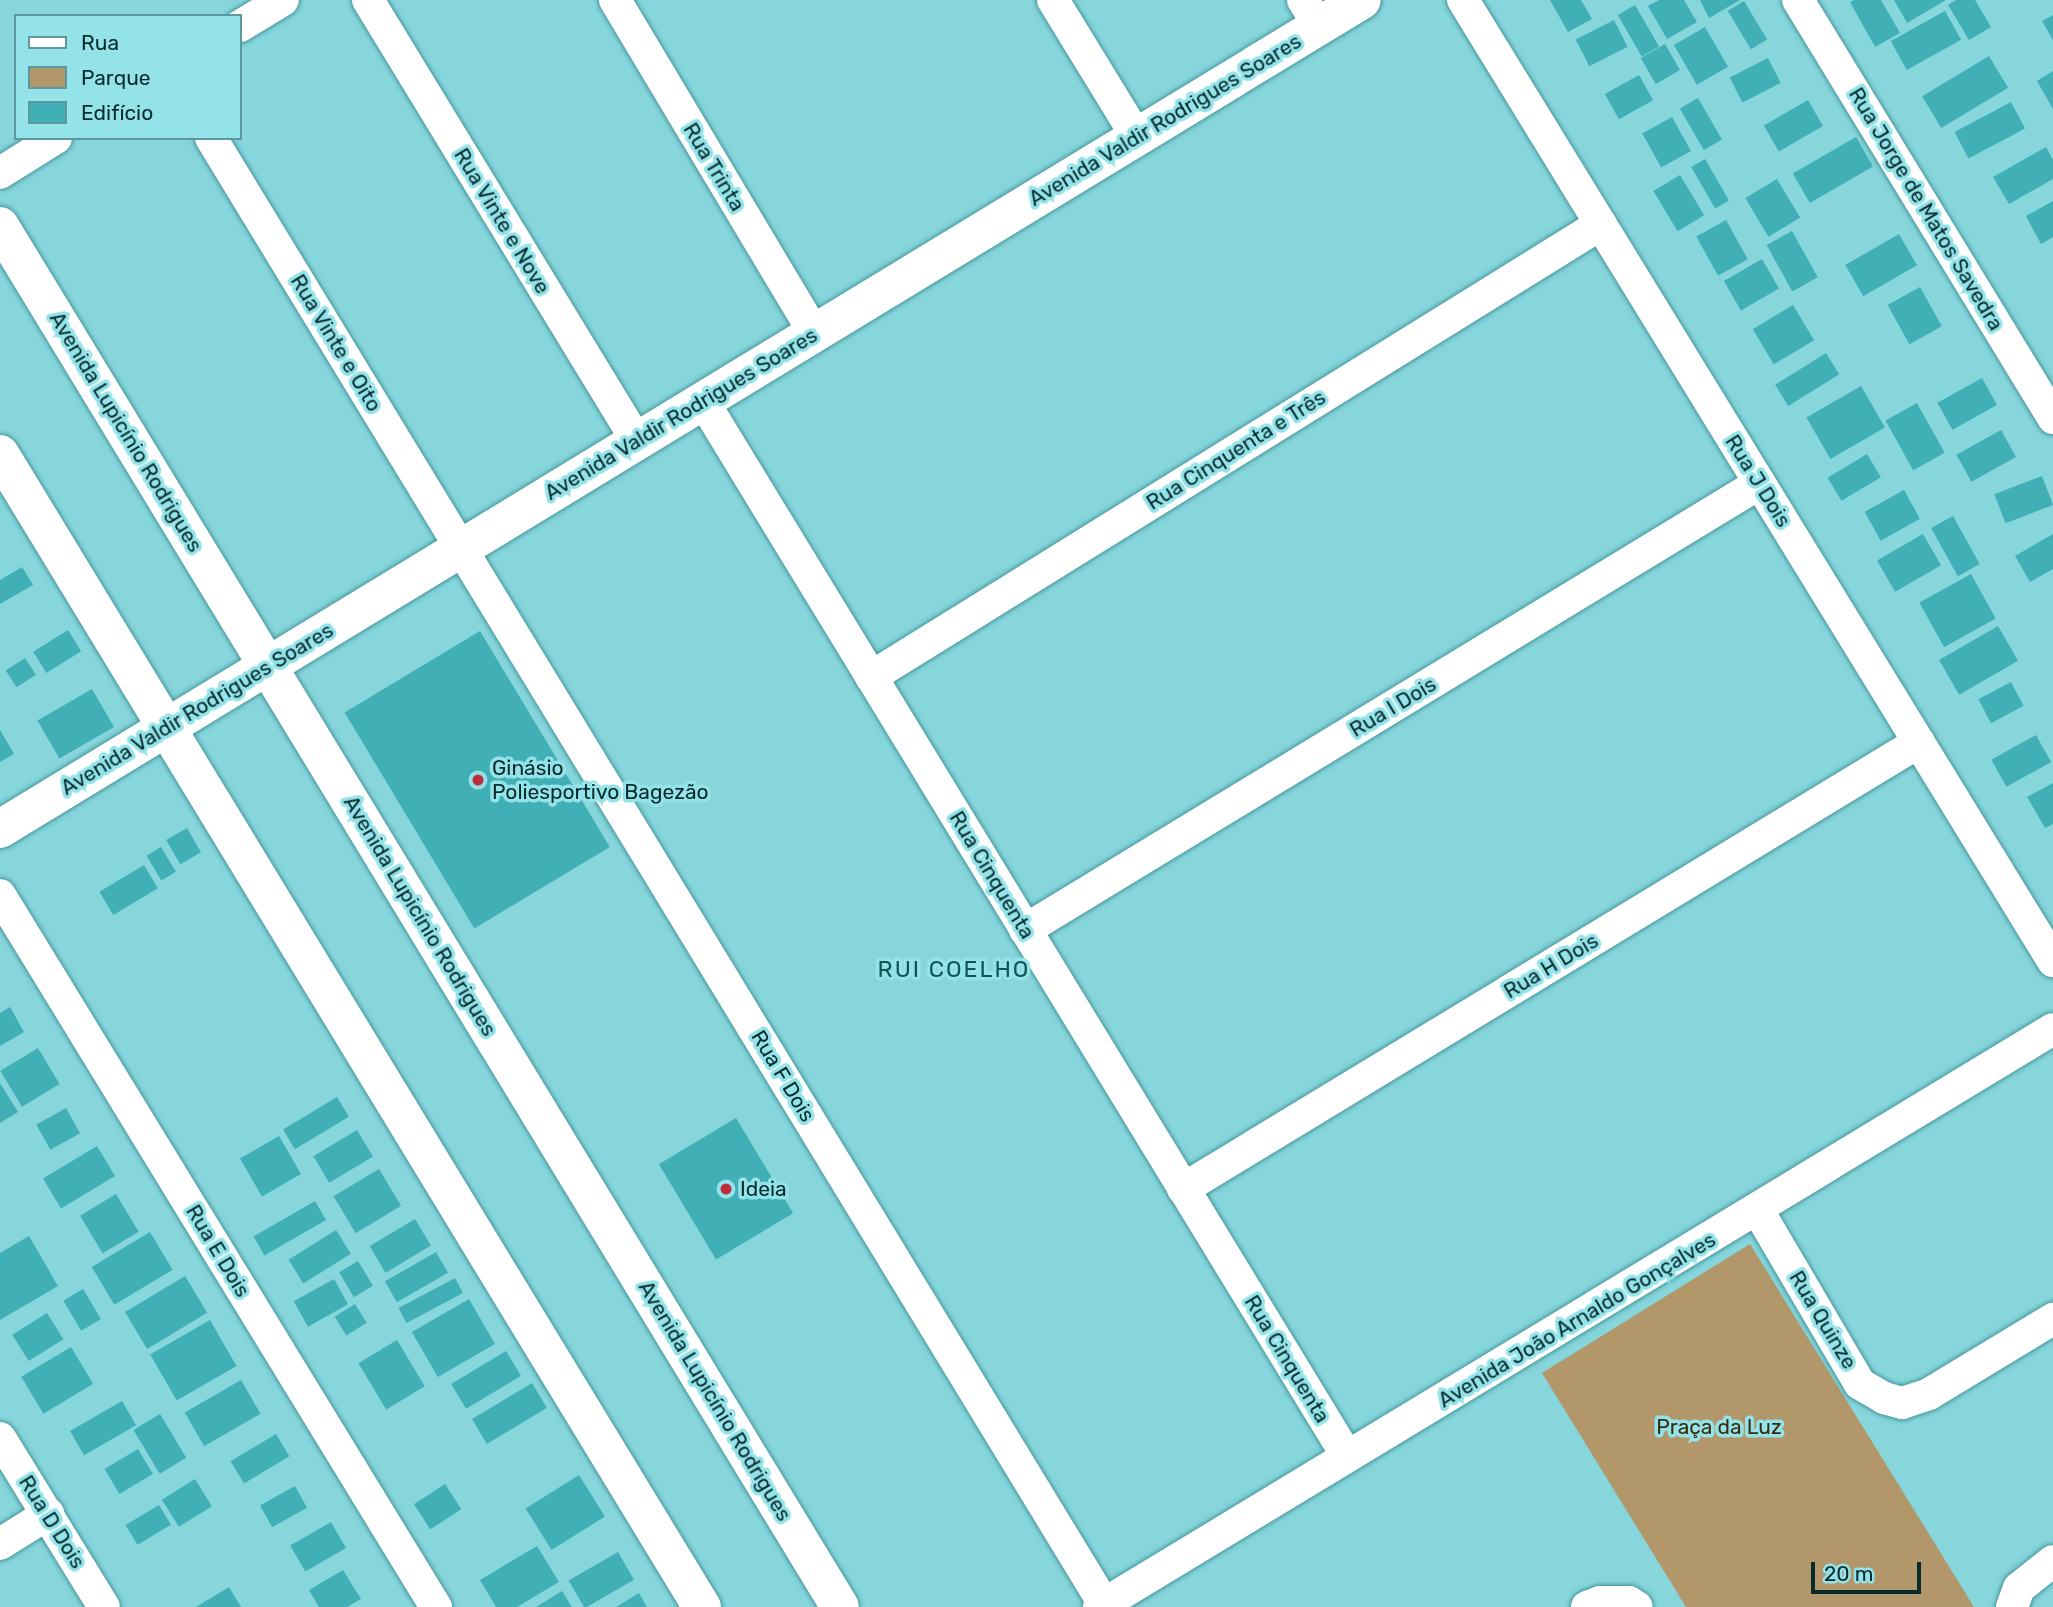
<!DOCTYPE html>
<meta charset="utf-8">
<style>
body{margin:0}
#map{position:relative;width:2053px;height:1607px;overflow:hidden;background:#86d6dc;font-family:Rubik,sans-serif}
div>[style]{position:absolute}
.green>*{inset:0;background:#b19769}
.building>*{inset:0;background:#41afb6;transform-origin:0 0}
.roads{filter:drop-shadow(0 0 2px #45969c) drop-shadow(0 0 2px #45969c)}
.street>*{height:32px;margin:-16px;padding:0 16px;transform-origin:16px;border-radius:16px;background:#fff}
.secondary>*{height:38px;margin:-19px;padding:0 19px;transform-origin:19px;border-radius:19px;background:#fff}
.dots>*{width:19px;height:19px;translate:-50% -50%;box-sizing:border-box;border:4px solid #93e3e9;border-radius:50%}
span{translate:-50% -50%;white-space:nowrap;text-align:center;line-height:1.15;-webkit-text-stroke:7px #93e3e9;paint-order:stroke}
.street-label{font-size:21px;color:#072a2d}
.poi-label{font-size:21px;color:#072a2d}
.left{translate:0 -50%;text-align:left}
.park-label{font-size:21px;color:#3b2b0c}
.neighbourhood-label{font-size:23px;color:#115458;letter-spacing:2px}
.legend{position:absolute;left:14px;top:14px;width:228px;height:126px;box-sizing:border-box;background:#93e3e9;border:2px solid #5b999e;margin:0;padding:9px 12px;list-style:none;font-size:21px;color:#072a2d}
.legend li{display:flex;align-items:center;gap:14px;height:35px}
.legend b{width:35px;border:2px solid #5b999e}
.scale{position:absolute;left:1811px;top:1562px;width:110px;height:32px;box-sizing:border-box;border:4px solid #072a2d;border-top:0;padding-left:9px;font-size:21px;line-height:24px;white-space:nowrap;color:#072a2d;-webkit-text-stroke:5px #93e3e9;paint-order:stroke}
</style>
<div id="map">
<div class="green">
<i style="clip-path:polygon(1750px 1244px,1974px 1607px,1686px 1607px,1542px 1373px)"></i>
</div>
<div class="building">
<i style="clip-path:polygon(1550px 0,1581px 0,1592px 19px,1568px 32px)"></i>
<i style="clip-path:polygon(1659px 0,1684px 0,1697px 22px,1667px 39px,1648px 6px)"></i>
<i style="clip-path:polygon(1700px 0,1740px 0,1709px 18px)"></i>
<i style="clip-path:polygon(1854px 0,1881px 0,1900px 33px,1875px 47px,1850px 2px)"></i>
<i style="clip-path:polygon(1894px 0,1946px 0,1907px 23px)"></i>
<i style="clip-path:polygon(1956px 0,1975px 0,1991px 27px,1969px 40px,1948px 5px)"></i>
<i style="left:1744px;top:1px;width:45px;height:19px;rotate:59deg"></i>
<i style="left:1635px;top:5px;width:48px;height:20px;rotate:60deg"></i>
<i style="left:1945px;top:11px;width:33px;height:62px;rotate:61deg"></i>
<i style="clip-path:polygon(2053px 15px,2053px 40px,2042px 21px)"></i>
<i style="left:1614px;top:20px;width:30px;height:43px;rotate:63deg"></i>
<i style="left:1705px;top:27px;width:46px;height:36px;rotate:60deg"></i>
<i style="left:1665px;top:44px;width:30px;height:28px;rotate:60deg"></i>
<i style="left:1989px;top:56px;width:37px;height:78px;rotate:59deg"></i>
<i style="left:1768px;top:58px;width:28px;height:43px;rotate:63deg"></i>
<i style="clip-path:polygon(2053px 71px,2053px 109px,2037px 81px)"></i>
<i style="left:1639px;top:75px;width:29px;height:39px;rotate:61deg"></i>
<i style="left:1698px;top:98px;width:48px;height:21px;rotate:60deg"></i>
<i style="left:1808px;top:100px;width:30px;height:51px;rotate:60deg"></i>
<i style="left:2011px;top:102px;width:30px;height:64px;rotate:62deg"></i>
<i style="left:1672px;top:117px;width:39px;height:34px;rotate:61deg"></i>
<i style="left:1856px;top:137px;width:34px;height:73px;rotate:60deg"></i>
<i style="clip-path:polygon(2046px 147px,2053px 160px,2053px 179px,2009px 204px,1993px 177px)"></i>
<i style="left:1705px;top:159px;width:48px;height:16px;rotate:60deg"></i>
<i style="left:1680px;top:175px;width:47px;height:31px;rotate:59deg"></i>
<i style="left:1777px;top:179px;width:45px;height:37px;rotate:59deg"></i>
<i style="clip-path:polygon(2053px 201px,2053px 237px,2041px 244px,2026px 216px)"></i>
<i style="left:1726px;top:220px;width:45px;height:34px;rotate:61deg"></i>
<i style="left:1792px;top:231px;width:53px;height:29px;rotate:61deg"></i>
<i style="left:1899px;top:234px;width:36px;height:62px;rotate:60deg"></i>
<i style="left:1762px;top:259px;width:34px;height:44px;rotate:60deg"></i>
<i style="left:1920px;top:287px;width:45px;height:37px;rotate:61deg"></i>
<i style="left:1793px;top:305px;width:41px;height:47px;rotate:59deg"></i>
<i style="left:1826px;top:353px;width:25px;height:60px;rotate:58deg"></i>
<i style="left:1982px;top:378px;width:31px;height:51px;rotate:61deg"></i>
<i style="left:1861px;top:386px;width:48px;height:63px;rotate:60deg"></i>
<i style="left:1917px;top:403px;width:57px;height:36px;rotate:61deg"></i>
<i style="left:2001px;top:430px;width:31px;height:51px;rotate:61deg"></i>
<i style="left:1867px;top:454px;width:27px;height:46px;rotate:59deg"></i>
<i style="left:2042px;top:476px;width:31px;height:51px;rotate:69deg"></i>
<i style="left:1904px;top:490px;width:33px;height:45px;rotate:61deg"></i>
<i style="left:1953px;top:516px;width:55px;height:25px;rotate:61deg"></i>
<i style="left:1923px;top:534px;width:36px;height:53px;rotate:60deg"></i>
<i style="clip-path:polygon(2053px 534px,2053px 569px,2030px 582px,2015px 556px)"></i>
<i style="clip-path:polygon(22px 567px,33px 585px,0 604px,0 580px)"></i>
<i style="left:1971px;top:574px;width:51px;height:59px;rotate:61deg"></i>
<i style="left:1998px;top:626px;width:40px;height:68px;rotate:60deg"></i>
<i style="left:68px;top:630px;width:25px;height:41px;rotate:58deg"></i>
<i style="left:480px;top:631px;width:252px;height:158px;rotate:59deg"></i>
<i style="left:25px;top:658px;width:20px;height:23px;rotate:57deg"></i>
<i style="left:2011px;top:682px;width:27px;height:37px;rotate:62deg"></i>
<i style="left:92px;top:689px;width:44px;height:63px;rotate:60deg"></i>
<i style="clip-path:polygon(0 730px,14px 754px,0 762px)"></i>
<i style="left:2036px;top:735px;width:31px;height:51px;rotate:61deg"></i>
<i style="clip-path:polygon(2053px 783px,2053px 824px,2045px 828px,2027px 797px)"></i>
<i style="left:187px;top:828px;width:28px;height:24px;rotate:60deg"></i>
<i style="left:161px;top:847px;width:29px;height:17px;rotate:59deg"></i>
<i style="left:144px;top:865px;width:27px;height:52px;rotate:59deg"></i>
<i style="clip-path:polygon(10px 1007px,24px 1032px,0 1046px,0 1013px)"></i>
<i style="left:38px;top:1048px;width:42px;height:44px;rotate:59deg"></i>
<i style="clip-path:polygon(0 1083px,18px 1112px,0 1123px)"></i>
<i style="left:337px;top:1097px;width:23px;height:63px;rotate:59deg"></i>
<i style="left:66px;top:1108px;width:29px;height:34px;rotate:61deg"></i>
<i style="left:736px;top:1118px;width:111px;height:90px;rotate:59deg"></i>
<i style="left:357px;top:1130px;width:31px;height:51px;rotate:59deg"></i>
<i style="left:279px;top:1136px;width:44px;height:45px;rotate:60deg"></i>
<i style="left:97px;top:1146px;width:35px;height:63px;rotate:59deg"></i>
<i style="left:379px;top:1169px;width:43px;height:53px;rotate:59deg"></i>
<i style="left:116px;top:1194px;width:44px;height:42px;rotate:59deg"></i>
<i style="left:315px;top:1201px;width:22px;height:71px;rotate:60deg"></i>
<i style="left:415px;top:1219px;width:31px;height:53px;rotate:59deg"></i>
<i style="left:336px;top:1230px;width:28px;height:56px;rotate:58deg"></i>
<i style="left:150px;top:1232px;width:44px;height:68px;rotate:59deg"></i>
<i style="clip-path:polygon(29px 1236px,58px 1286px,0 1320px,0 1253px)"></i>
<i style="left:436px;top:1252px;width:24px;height:59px;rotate:60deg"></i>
<i style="left:358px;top:1261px;width:29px;height:22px;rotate:59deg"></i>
<i style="left:185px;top:1276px;width:43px;height:70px;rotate:59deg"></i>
<i style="left:455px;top:1278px;width:17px;height:64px;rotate:62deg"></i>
<i style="left:334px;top:1279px;width:29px;height:46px;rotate:61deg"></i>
<i style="left:83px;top:1289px;width:35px;height:23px;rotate:59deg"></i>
<i style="left:469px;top:1299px;width:52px;height:66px;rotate:60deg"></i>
<i style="left:355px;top:1304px;width:22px;height:24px;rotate:58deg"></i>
<i style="left:47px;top:1313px;width:31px;height:41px;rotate:58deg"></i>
<i style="left:210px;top:1320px;width:53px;height:69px;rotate:60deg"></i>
<i style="left:397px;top:1340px;width:54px;height:45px;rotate:59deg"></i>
<i style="left:71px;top:1347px;width:43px;height:58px;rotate:59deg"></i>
<i style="left:506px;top:1351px;width:29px;height:64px;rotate:59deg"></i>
<i style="left:241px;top:1380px;width:39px;height:65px;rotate:60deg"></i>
<i style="left:532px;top:1383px;width:29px;height:70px;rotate:59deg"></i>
<i style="left:122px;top:1401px;width:28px;height:60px;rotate:60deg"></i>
<i style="left:160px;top:1414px;width:51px;height:31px;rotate:59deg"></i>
<i style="left:276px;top:1434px;width:26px;height:53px;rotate:59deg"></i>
<i style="left:138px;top:1449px;width:29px;height:39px;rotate:59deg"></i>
<i style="left:579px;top:1475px;width:49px;height:63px;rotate:58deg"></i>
<i style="left:195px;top:1479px;width:32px;height:39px;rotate:58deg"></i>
<i style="left:445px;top:1484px;width:30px;height:37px;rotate:57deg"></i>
<i style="left:295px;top:1486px;width:25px;height:40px;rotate:61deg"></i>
<i style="left:159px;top:1505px;width:23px;height:39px;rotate:59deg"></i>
<i style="left:331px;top:1522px;width:30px;height:47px;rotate:60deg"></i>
<i style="clip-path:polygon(537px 1546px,559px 1582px,517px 1607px,496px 1607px,480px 1580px)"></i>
<i style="left:618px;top:1552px;width:32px;height:57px;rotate:60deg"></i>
<i style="clip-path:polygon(343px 1570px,361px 1599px,347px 1607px,319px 1607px,309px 1590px)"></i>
<i style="clip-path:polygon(229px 1587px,241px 1607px,196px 1607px)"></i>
<i style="clip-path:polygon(562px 1591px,572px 1607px,536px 1607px)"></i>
<i style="clip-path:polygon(639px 1593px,647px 1607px,616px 1607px)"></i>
</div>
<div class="roads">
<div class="street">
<i style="left:368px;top:0;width:517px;rotate:58.62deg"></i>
<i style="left:615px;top:0;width:388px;rotate:59.1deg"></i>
<i style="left:1053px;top:0;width:161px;rotate:58.5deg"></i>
<i style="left:1303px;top:0;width:31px;rotate:58deg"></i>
<i style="left:1463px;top:0;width:1128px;rotate:58.45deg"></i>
<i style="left:1798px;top:0;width:490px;rotate:58.6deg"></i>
<i style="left:240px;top:26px;width:50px;rotate:-31.2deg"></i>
<i style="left:211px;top:138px;width:1717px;rotate:58.65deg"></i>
<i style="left:0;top:173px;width:66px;rotate:-32deg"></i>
<i style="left:703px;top:401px;width:1236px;rotate:58.6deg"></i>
<i style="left:871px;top:677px;width:859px;rotate:-31.82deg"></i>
<i style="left:0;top:895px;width:835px;rotate:58.52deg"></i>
<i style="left:1025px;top:930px;width:860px;rotate:-31.31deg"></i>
<i style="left:1183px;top:1189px;width:861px;rotate:-31.27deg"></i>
<i style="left:1759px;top:1212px;width:199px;rotate:59.6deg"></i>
<i style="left:1860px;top:1384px;width:28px;rotate:30deg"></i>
<i style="left:1884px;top:1398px;width:19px;rotate:16deg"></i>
<i style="left:1902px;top:1403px;width:28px;rotate:-18deg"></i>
<i style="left:1929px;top:1394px;width:145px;rotate:-31.2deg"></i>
<i style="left:0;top:1438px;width:198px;rotate:58.4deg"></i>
<i style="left:0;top:1544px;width:57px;rotate:-32deg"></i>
<i style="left:1099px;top:1607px;width:1115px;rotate:-31.21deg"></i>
<i style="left:1587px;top:1607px;width:14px;rotate:-21deg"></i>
<i style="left:1600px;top:1602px;width:29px"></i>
<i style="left:1629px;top:1602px;width:9px;rotate:32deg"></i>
<i style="left:2012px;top:1607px;width:20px;rotate:-70deg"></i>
<i style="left:2019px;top:1588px;width:43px;rotate:-38.5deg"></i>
</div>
<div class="secondary">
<i style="left:0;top:226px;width:1616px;rotate:58.69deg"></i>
<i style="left:0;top:454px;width:1350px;rotate:58.67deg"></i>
<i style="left:0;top:829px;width:1594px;rotate:-31.33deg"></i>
</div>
</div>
<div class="dots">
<i style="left:478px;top:780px;background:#be2e3a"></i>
<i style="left:726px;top:1189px;background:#be2e3a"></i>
</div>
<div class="street-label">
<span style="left:1165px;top:120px;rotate:-31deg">Avenida Valdir Rodrigues Soares</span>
<span style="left:714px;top:167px;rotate:59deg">Rua Trinta</span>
<span style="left:1926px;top:209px;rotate:59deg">Rua Jorge de Matos Savedra</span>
<span style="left:502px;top:221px;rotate:59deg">Rua Vinte e Nove</span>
<span style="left:336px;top:343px;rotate:59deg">Rua Vinte e Oito</span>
<span style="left:681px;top:414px;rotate:-31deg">Avenida Valdir Rodrigues Soares</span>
<span style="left:126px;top:432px;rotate:59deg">Avenida Lupicínio Rodrigues</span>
<span style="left:1236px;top:450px;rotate:-32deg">Rua Cinquenta e Três</span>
<span style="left:1758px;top:481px;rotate:58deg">Rua J Dois</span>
<span style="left:1393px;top:707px;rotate:-31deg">Rua I Dois</span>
<span style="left:197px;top:709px;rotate:-31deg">Avenida Valdir Rodrigues Soares</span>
<span style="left:992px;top:875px;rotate:59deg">Rua Cinquenta</span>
<span style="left:420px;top:916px;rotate:59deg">Avenida Lupicínio Rodrigues</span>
<span style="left:1551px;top:966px;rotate:-31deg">Rua H Dois</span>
<span style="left:783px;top:1076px;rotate:59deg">Rua F Dois</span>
<span style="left:218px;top:1251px;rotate:59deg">Rua E Dois</span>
<span style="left:1577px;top:1320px;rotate:-31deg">Avenida João Arnaldo Gonçalves</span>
<span style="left:1823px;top:1320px;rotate:59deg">Rua Quinze</span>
<span style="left:1287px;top:1359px;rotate:59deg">Rua Cinquenta</span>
<span style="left:715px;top:1401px;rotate:59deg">Avenida Lupicínio Rodrigues</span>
<span style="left:52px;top:1522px;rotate:58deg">Rua D Dois</span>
</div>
<div class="poi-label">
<span class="left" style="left:492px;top:780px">Ginásio<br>Poliesportivo Bagezão</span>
<span class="left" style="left:740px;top:1189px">Ideia</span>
</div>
<div class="park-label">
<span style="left:1719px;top:1427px">Praça da Luz</span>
</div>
<div class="neighbourhood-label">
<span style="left:954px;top:969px">RUI COELHO</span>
</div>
<ul class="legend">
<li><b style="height:9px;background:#fff"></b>Rua</li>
<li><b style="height:19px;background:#b19769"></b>Parque</li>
<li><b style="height:19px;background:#41afb6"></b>Edifício</li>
</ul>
<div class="scale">20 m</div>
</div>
